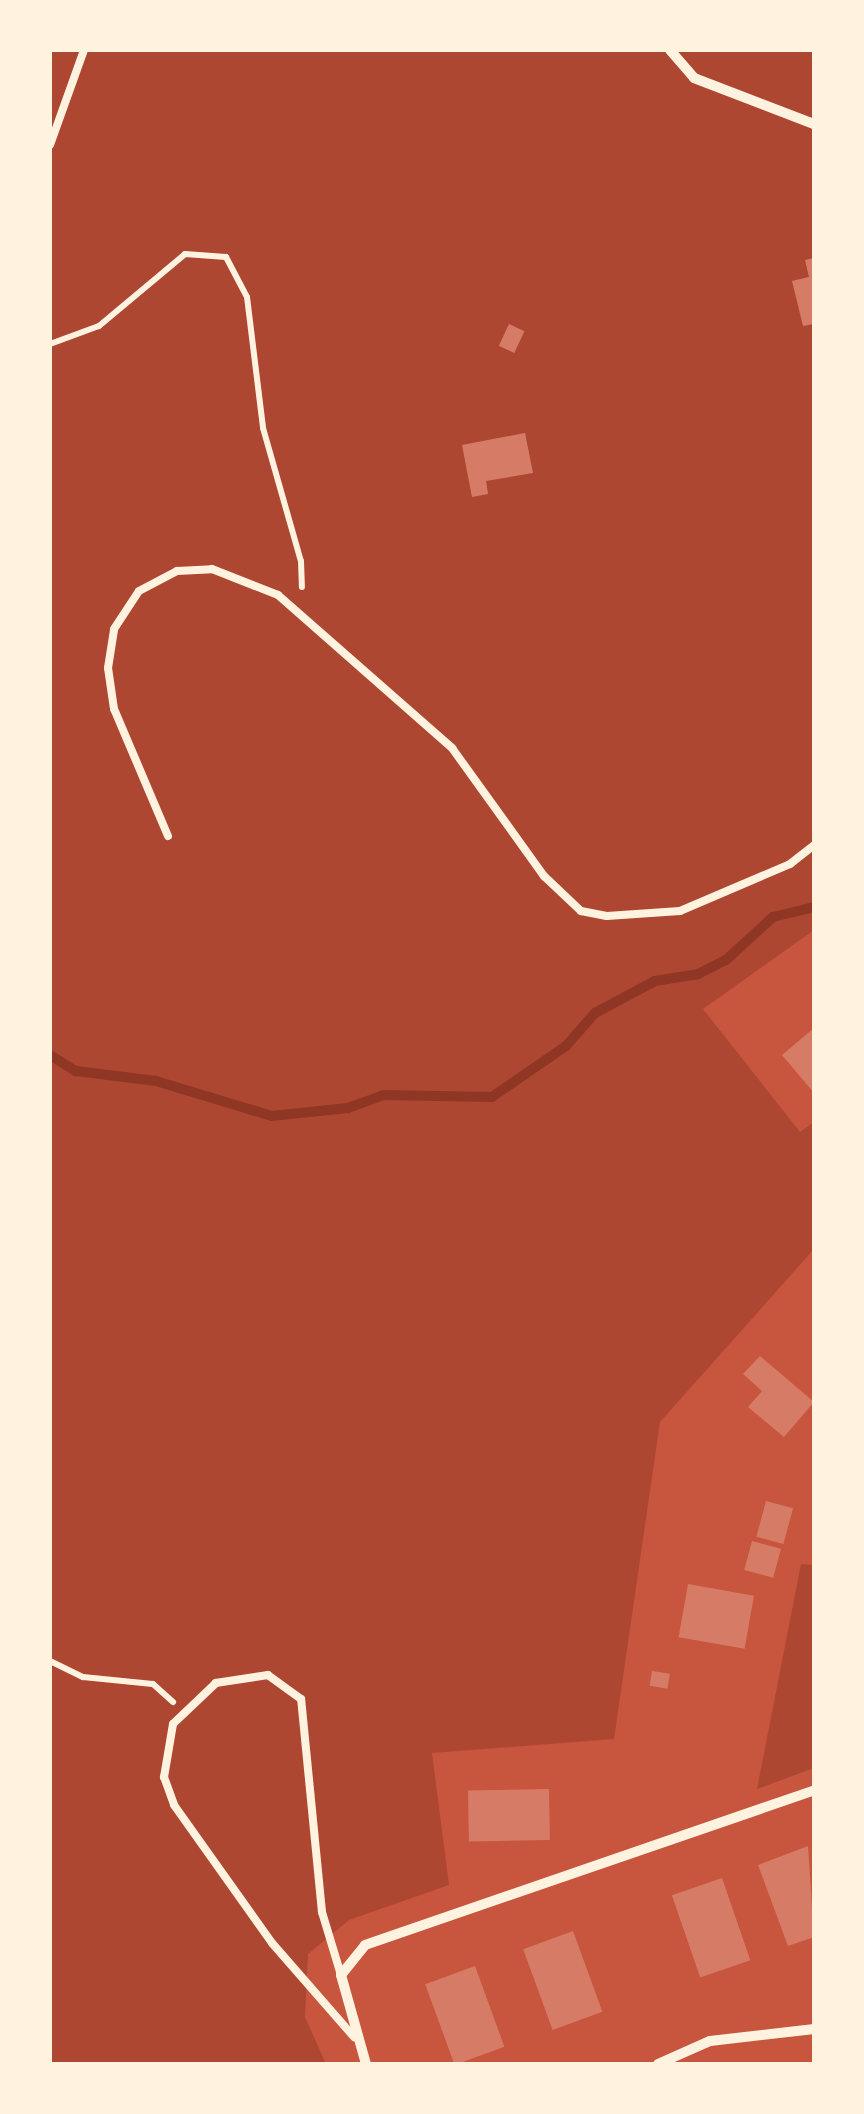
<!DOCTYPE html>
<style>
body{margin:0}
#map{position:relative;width:864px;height:2114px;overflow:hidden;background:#c8553d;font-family:"Nunito Sans",sans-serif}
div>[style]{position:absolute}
.green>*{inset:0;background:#ae4732}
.stream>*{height:10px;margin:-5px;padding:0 5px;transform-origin:5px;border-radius:5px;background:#8f3625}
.building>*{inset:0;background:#d67c66;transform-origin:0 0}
.path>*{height:6px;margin:-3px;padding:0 3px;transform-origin:3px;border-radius:3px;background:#fff3e0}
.service>*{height:8px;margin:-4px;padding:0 4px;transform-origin:4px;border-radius:4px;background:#fff3e0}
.minor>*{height:10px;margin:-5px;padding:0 5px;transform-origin:5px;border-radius:5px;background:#fff3e0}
span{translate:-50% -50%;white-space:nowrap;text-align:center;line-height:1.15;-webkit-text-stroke:8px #fff3e0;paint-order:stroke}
.frame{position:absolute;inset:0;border:52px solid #fff3e0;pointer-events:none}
</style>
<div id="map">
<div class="green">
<i style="clip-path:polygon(50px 50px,814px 50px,814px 930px,703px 1009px,800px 1132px,814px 1122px,814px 1249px,660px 1422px,614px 1739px,432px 1753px,449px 1885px,349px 1920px,308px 1954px,305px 2017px,326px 2064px,50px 2064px)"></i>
<i style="clip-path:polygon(801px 1564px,814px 1565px,814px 1768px,757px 1789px)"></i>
</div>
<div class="stream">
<i style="left:50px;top:1055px;width:31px;rotate:32deg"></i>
<i style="left:76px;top:1071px;width:81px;rotate:7.1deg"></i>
<i style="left:156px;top:1081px;width:121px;rotate:16.8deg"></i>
<i style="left:272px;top:1116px;width:76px;rotate:-6deg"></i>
<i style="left:348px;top:1108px;width:37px;rotate:-20deg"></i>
<i style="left:383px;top:1095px;width:109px;rotate:1.1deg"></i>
<i style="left:492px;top:1097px;width:90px;rotate:-34.6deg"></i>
<i style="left:566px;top:1046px;width:44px;rotate:-48.7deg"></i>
<i style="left:595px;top:1013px;width:68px;rotate:-28.1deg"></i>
<i style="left:655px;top:981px;width:44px;rotate:-9.2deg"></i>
<i style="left:698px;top:974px;width:31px;rotate:-27deg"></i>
<i style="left:726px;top:960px;width:64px;rotate:-42.5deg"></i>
<i style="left:773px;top:917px;width:42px;rotate:-13.7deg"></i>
</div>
<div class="building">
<i style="clip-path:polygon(814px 258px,814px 324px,803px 326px,792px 281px,809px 277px,805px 260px)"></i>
<i style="left:509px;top:324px;width:17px;height:24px;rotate:25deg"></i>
<i style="clip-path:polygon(525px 433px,533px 473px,486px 481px,488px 494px,472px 497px,462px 445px)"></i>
<i style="clip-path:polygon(814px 1028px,814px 1093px,782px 1055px)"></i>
<i style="clip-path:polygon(760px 1356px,814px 1402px,784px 1437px,748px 1407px,762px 1391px,743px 1374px)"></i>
<i style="left:766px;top:1501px;width:28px;height:37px;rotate:15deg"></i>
<i style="left:752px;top:1541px;width:30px;height:30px;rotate:15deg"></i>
<i style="left:688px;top:1584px;width:67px;height:54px;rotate:10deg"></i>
<i style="left:652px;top:1671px;width:18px;height:15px;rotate:9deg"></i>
<i style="left:549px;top:1789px;width:51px;height:81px;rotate:89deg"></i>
<i style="clip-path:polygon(808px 1846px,814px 1937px,788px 1946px,758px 1865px)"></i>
<i style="left:722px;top:1878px;width:87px;height:53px;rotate:71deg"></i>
<i style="left:573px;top:1931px;width:86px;height:53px;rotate:70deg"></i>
<i style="left:475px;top:1966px;width:86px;height:53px;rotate:70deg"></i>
</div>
<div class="path">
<i style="left:50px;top:344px;width:52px;rotate:-20.2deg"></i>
<i style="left:99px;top:326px;width:112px;rotate:-39.9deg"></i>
<i style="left:185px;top:254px;width:41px;rotate:4.2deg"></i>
<i style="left:226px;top:257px;width:45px;rotate:62.3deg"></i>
<i style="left:247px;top:297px;width:132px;rotate:83deg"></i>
<i style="left:263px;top:428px;width:138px;rotate:74.1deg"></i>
<i style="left:301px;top:561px;width:26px;rotate:88deg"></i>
<i style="left:50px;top:1661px;width:37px;rotate:26deg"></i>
<i style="left:83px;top:1677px;width:70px;rotate:5.7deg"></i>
<i style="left:153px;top:1684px;width:27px;rotate:42deg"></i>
</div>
<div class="service">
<i style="left:50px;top:145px;width:101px;rotate:-70.3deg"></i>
<i style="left:168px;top:836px;width:138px;rotate:-113deg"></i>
<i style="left:114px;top:709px;width:41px;rotate:-98.3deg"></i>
<i style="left:108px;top:668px;width:39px;rotate:-81deg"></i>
<i style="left:114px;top:629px;width:45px;rotate:-56.7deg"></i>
<i style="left:139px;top:591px;width:43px;rotate:-27.8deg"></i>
<i style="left:177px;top:571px;width:35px;rotate:-3deg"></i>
<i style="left:212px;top:569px;width:71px;rotate:21.5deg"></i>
<i style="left:278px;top:595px;width:232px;rotate:41.3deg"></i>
<i style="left:452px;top:748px;width:158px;rotate:54.3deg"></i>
<i style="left:544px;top:876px;width:51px;rotate:43.4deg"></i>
<i style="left:581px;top:911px;width:26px;rotate:11deg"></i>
<i style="left:607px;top:916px;width:73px;rotate:-3.9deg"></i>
<i style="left:680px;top:911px;width:120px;rotate:-23.1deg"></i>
<i style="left:790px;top:864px;width:31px;rotate:-38deg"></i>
<i style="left:341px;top:1975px;width:66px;rotate:-106.8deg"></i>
<i style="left:322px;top:1912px;width:214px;rotate:-95.6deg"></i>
<i style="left:301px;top:1699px;width:41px;rotate:-144deg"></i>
<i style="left:268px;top:1675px;width:53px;rotate:171.3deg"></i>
<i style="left:216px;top:1683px;width:59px;rotate:136.4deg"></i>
<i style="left:173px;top:1724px;width:54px;rotate:99.6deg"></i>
<i style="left:164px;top:1777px;width:30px;rotate:70deg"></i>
<i style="left:174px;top:1805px;width:169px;rotate:54.6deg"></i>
<i style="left:272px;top:1943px;width:125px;rotate:48.9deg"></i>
</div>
<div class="minor">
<i style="left:670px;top:50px;width:37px;rotate:49deg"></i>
<i style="left:694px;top:78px;width:129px;rotate:21deg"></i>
<i style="left:366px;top:2064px;width:92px;rotate:-105.7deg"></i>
<i style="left:341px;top:1975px;width:38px;rotate:-51deg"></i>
<i style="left:365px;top:1945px;width:475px;rotate:-19deg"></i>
<i style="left:658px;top:2064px;width:57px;rotate:-23.9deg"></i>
<i style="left:710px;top:2041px;width:105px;rotate:-6.6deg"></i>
</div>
<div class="frame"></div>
</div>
